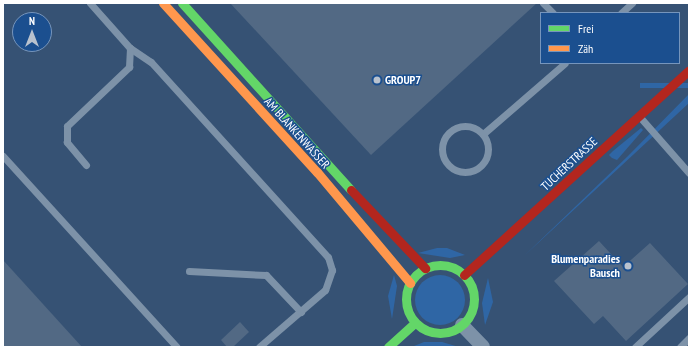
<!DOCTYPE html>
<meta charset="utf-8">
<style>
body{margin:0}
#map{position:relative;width:692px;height:350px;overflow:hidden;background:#365274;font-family:"PT Sans Narrow",sans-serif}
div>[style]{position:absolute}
.green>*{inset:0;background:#2f66a5;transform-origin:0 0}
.round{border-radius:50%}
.building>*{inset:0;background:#526984}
.lane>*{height:7px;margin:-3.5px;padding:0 3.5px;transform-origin:3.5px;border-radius:3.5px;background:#7d92a8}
.lane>.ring{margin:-3.5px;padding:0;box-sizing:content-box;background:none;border:7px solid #7d92a8;border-radius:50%}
.street>*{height:14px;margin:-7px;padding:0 7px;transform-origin:7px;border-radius:7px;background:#7d92a8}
.fast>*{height:9px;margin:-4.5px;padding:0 4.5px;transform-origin:4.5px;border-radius:4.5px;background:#63d668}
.fast>.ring{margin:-4.5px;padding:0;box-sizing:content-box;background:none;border:9px solid #63d668;border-radius:50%}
.slow>*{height:9px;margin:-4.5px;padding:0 4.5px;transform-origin:4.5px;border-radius:4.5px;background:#ff974d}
.jam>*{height:9px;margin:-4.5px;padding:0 4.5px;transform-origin:4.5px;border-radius:4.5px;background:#b3261e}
.dots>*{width:11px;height:11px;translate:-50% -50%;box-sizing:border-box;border:2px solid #1b4f8f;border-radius:50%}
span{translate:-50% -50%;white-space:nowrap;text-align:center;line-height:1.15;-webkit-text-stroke:3px #1b4f8f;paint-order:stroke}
.poi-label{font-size:12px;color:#fff;font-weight:700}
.left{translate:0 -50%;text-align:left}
.right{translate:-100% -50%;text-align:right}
.street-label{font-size:12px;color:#fff}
.frame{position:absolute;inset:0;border:4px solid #fff;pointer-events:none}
.legend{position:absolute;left:540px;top:12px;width:140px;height:52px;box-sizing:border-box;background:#1b4f8f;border:1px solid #7695bc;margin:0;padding:5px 7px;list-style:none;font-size:12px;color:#fff}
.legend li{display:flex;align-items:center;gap:8px;height:20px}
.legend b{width:20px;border:1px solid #7695bc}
.north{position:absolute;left:12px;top:12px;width:40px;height:40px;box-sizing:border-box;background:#1b4f8f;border:1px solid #7695bc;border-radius:50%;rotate:0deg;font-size:11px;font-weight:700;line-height:16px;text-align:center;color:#fff}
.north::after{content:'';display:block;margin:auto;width:14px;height:18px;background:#b9c2ce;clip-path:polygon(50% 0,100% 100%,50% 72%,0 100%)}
</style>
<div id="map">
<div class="green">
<i style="left:689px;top:83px;width:5px;height:49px;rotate:90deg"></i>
<i style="clip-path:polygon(689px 94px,689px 103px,524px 256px,628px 156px)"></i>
<i style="clip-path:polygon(641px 128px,643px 130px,617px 160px,612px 158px,609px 155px,613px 151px)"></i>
<i style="clip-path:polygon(437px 248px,447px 248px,465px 255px,450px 258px,418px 253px)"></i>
<i style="clip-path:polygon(394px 275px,397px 286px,392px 319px,388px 296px)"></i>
<i class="round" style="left:415px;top:275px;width:50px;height:50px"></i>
<i style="clip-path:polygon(488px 278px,493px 302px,485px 325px,482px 303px)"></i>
<i style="clip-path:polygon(424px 342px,442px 342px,459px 347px,414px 346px)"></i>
</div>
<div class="building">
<i style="clip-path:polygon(230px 3px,537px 3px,371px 155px)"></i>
<i style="clip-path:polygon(599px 241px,623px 267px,650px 243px,688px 284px,626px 341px,603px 316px,594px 324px,554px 281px)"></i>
<i style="clip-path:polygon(3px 260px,82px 347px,3px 347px)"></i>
<i style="clip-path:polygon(240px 322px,249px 332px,233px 347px,227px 347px,221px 340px)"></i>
</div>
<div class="lane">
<i style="left:90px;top:3px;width:60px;rotate:48.4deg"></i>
<i style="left:130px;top:48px;width:25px;rotate:34deg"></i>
<i style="left:151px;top:62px;width:263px;rotate:47.8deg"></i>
<i style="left:328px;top:257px;width:14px;rotate:73deg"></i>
<i style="left:332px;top:270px;width:21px;rotate:109deg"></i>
<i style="left:325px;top:290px;width:87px;rotate:139.2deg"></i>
<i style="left:543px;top:3px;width:14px;rotate:45deg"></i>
<i style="left:621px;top:13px;width:15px;rotate:-42deg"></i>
<i style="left:639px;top:116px;width:76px;rotate:48.7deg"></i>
<i class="ring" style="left:442px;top:126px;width:39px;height:39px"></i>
<i style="left:483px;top:134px;width:108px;rotate:-40.9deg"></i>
<i style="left:3px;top:156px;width:258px;rotate:47.7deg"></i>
<i style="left:86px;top:165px;width:30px;rotate:-130deg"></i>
<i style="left:67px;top:142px;width:16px;rotate:-90deg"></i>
<i style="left:67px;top:126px;width:86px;rotate:-43.6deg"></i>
<i style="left:129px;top:67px;width:19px;rotate:-87deg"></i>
<i style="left:189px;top:271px;width:77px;rotate:3deg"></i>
<i style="left:266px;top:275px;width:51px;rotate:46.6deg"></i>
<i style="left:635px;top:347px;width:74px;rotate:-42.8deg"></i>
<i style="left:680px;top:347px;width:13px;rotate:-45deg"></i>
</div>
<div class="street">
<i style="left:462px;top:325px;width:30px;rotate:46deg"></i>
</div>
<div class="fast">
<i style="left:182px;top:3px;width:252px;rotate:47.9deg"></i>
<i class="ring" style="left:406px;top:265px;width:59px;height:59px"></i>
<i style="left:388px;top:347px;width:36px;rotate:-42deg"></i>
</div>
<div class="slow">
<i style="left:163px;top:3px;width:229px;rotate:47.7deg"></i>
<i style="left:317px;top:172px;width:145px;rotate:50deg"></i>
</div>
<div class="jam">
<i style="left:351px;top:190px;width:108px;rotate:46.5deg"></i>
<i style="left:464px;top:275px;width:304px;rotate:-42.3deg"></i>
</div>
<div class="dots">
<i style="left:377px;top:80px;background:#b9c2ce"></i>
<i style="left:628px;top:266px;background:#b9c2ce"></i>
</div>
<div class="poi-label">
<span class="left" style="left:385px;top:80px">GROUP7</span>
<span class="right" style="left:620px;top:266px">Blumenparadies<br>Bausch</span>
</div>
<div class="street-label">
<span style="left:297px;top:133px;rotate:48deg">AM BLANKENWASSER</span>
<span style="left:569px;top:164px;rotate:-43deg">TUCHERSTRASSE</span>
</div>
<div class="frame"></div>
<ul class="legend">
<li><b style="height:5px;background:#63d668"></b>Frei</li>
<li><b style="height:5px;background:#ff974d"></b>Zäh</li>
</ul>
<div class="north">N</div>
</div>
